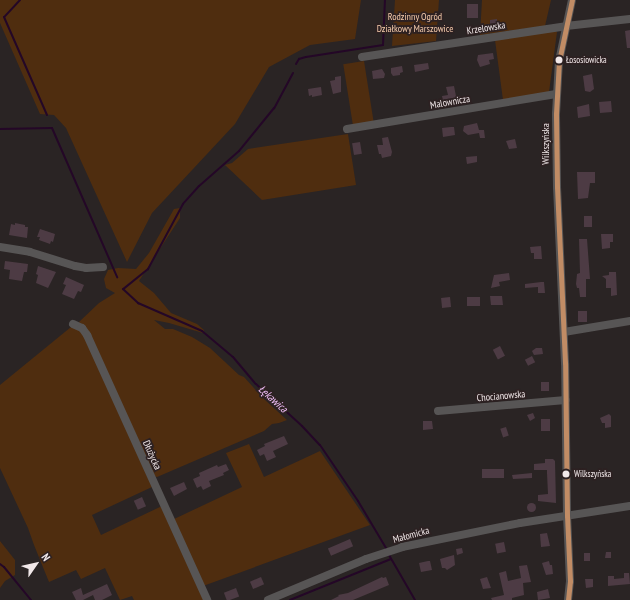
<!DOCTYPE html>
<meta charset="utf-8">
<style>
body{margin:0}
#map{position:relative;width:630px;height:600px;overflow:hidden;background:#2a2424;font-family:"PT Sans Narrow",sans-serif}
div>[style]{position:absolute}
.green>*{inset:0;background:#4f2d0f;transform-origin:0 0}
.stream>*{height:2px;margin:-1px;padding:0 1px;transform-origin:1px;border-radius:1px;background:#240727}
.building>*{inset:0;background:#4d3b44;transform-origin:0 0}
.round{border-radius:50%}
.minor>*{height:8px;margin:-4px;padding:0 4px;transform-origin:4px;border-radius:4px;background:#575555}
.bus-1>*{height:5px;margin:-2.5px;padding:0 2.5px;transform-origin:2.5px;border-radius:2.5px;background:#c18c65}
.dots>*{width:11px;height:11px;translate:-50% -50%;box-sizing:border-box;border:2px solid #2d2122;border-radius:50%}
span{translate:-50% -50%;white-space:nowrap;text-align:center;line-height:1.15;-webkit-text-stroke:3.5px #2d2122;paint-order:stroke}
.bus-label{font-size:9px;color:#f1e8e9}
.left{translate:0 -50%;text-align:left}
.park-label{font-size:10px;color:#f4caab}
.street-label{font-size:10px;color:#f1e8e9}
.water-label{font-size:11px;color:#efbdf6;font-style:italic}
.north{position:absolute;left:16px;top:544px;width:40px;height:40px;-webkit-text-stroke:3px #2d2122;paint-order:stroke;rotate:56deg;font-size:11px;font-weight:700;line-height:16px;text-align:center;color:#f1e8e9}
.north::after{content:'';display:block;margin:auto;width:14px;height:18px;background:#f1e8e9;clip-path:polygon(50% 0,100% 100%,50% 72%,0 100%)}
</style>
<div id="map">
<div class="green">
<i style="clip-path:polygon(0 0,361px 0,355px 39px,310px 45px,269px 67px,235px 124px,152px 213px,127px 262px,66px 128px,54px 115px,40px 114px,0 23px)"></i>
<i style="clip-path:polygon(395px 0,439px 0,436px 41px,392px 46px)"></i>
<i style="clip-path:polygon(482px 0,551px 0,545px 26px,480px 35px)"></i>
<i style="clip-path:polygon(555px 31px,557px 32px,549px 92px,503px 100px,495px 40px)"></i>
<i style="left:364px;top:61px;width:61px;height:21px;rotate:81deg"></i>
<i style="clip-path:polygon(348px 134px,356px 185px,262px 200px,225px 165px,232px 163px,248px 149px)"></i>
<i style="clip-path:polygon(180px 208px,180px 218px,139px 281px,154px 293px,171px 313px,197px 324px,204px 330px,203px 333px,169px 323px,154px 320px,165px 329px,173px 329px,192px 337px,210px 348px,239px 375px,244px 377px,264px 399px,287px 420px,279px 423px,272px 424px,264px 431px,157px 477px,154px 476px,79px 322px,99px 303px,115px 293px,106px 288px,104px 279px,108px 270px,118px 268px,136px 269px,149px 253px,174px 209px)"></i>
<i style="clip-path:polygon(71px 327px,81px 328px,152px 487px,92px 515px,101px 535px,162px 506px,205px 600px,134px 600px,132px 596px,120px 600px,105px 568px,81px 579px,76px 570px,49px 582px,34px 545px,28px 528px,0 468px,0 385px)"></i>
<i style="clip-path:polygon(249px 444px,264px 477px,320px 451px,370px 525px,203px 586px,172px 520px,242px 487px,226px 453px)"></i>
<i style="clip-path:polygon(0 541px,15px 560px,15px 575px,5px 581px,0 588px)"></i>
</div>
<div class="stream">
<i style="left:20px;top:0;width:23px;rotate:133deg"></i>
<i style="left:4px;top:17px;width:107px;rotate:66.3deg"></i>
<i style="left:296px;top:64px;width:6px;rotate:-59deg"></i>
<i style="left:299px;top:59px;width:7px;rotate:-16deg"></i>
<i style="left:306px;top:57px;width:78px;rotate:-8.9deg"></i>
<i style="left:383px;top:45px;width:45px;rotate:-87.5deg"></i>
<i style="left:293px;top:73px;width:40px;rotate:118deg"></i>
<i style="left:274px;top:108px;width:55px;rotate:129.1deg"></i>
<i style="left:239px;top:151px;width:53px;rotate:138.8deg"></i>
<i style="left:199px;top:186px;width:24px;rotate:132deg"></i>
<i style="left:183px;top:204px;width:74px;rotate:118.3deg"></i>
<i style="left:148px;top:269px;width:32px;rotate:141deg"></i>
<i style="left:123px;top:289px;width:21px;rotate:43deg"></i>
<i style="left:138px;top:303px;width:70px;rotate:23.6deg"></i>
<i style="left:202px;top:331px;width:40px;rotate:40deg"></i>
<i style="left:233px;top:357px;width:35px;rotate:50deg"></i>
<i style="left:256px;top:384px;width:62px;rotate:42.4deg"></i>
<i style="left:302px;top:426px;width:26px;rotate:47deg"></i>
<i style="left:320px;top:445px;width:68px;rotate:55.8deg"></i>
<i style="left:358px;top:501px;width:55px;rotate:59.2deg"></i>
<i style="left:0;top:129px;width:52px;rotate:-1.1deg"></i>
<i style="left:52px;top:128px;width:163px;rotate:66.4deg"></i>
<i style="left:389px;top:555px;width:52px;rotate:60deg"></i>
<i style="left:0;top:564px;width:5px;rotate:37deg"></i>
<i style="left:4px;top:567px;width:43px;rotate:50.7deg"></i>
<i style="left:290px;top:600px;width:109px;rotate:-22.1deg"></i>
</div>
<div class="building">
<i style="left:467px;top:4px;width:11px;height:14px"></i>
<i style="clip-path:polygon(497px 19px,497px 25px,490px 25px,490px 20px)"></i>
<i style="clip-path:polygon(630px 30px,630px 48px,627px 48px,625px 31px)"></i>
<i style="clip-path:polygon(493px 53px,494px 59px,489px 60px,490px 64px,480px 67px,477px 60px,478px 55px)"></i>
<i style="clip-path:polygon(428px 63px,429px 69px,415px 72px,414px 65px)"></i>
<i style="clip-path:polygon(402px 66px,403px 72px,400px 73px,400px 75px,393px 76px,391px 73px,391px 68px)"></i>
<i style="clip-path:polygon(382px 69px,385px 74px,384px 78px,373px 79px,372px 71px)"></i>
<i style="clip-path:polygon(592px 74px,594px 89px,590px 92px,585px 91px,583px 76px)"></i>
<i style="clip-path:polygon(341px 76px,341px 92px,333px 94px,330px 81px,335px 80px,335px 77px)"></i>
<i style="clip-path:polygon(454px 86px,456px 96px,460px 96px,461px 101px,443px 104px,442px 96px,448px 95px,446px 87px)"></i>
<i style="clip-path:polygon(321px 87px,322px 95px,312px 97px,312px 95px,309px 96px,308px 89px)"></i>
<i style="left:611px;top:101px;width:11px;height:12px;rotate:85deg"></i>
<i style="clip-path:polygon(589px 104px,590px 116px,578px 118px,577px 107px)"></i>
<i style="clip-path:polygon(477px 123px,479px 130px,484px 130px,485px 138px,480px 138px,479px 133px,468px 135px,463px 131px,464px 126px)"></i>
<i style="clip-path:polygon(451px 127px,454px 127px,455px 135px,443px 137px,442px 128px)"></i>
<i style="clip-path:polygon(388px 137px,392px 152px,391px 156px,382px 158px,381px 154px,379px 154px,377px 145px,383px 145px,382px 138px)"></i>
<i style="clip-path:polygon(515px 139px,517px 148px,509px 149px,506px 141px)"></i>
<i style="left:360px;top:142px;width:12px;height:8px;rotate:81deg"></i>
<i style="clip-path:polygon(477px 156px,477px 162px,467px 164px,466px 157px)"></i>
<i style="clip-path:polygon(577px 172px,595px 172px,595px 183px,590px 183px,588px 198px,578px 199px)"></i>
<i style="left:584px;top:216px;width:8px;height:11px"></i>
<i style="clip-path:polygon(15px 223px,25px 225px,25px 227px,28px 227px,27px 238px,9px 235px,11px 224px,15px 225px)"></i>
<i style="clip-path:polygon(40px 229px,55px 234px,53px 242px,51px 241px,50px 244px,39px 240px,40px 237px,37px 237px)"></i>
<i style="clip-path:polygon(601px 234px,613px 234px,613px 242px,610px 242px,610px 248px,602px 249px)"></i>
<i style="clip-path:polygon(579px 239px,587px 239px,590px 279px,586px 279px,586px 297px,580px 297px,579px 288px,577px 288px,576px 284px,577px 274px,580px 273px)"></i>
<i style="clip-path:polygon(541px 246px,542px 259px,534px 259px,534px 253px,531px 253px,530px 247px)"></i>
<i style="clip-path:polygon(5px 261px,28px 264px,27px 272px,24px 272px,22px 281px,9px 279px,10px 270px,4px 269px)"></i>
<i style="clip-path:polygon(38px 266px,56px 272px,48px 288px,36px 283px,38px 275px,36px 274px)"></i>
<i style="clip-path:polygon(609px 272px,616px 272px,617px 295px,611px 296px,611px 288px,606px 288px,606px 279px,602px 276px,609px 275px)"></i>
<i style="clip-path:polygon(509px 273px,510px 280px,499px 282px,500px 286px,491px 288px,494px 275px)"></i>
<i style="clip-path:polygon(66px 277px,84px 285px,81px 292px,78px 291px,74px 299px,62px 294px,66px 285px,63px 284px)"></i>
<i style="clip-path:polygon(541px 282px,544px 282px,545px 293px,538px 293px,538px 287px,525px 288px,525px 284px)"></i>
<i style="clip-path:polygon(490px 296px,502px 296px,503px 305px,491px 305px)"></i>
<i style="left:450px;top:297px;width:10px;height:9px;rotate:84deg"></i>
<i style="left:480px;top:297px;width:9px;height:13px;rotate:90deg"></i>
<i style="left:587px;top:311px;width:11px;height:9px;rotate:90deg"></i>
<i style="left:500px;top:346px;width:11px;height:8px;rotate:63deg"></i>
<i style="clip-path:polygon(536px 348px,542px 348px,543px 354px,534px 355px,532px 351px)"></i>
<i style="left:532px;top:356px;width:7px;height:8px;rotate:63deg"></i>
<i style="left:541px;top:382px;width:8px;height:9px"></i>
<i style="clip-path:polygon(533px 413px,535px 418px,530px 421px,527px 415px)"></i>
<i style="clip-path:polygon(609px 414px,611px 416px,611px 427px,605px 428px,605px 423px,602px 423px,600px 418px)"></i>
<i style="left:541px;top:419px;width:9px;height:12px"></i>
<i style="clip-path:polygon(423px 421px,432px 421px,433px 429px,423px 430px)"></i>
<i style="left:506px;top:427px;width:9px;height:6px;rotate:72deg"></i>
<i style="clip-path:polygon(284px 436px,288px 444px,273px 451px,276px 457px,267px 461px,264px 454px,260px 456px,257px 450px,265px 446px,264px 444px)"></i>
<i style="clip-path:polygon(545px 459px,553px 459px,555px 461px,556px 503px,538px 501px,538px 495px,548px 494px,547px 473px,547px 470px,534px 470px,534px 464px,545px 463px)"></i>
<i style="clip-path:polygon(226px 464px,229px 470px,223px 473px,224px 475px,209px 481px,211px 486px,203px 490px,201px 486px,197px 488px,193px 479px,200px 476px,199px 473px,217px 465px,218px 467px)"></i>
<i style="left:504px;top:469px;width:9px;height:22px;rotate:90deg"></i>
<i style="clip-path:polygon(532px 473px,532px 478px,513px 479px,512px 475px)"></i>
<i style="clip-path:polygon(184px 482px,187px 489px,174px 496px,170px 488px)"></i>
<i style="left:142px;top:497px;width:10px;height:9px;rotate:66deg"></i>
<i class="round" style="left:526.5px;top:502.5px;width:9px;height:9px"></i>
<i style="clip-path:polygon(547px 533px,550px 546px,541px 547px,540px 534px)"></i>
<i style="left:350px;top:539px;width:8px;height:24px;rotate:67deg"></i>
<i style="left:504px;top:542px;width:10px;height:9px;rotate:79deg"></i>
<i style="clip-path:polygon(462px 548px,463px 553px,457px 555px,456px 549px)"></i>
<i style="clip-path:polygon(606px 552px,611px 552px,611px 558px,605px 558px)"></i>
<i style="left:584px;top:553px;width:6px;height:8px"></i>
<i style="clip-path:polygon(454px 555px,455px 565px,447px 570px,445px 568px,442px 568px,440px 559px)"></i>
<i style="clip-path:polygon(428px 561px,430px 561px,432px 570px,421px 572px,419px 563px)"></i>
<i style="clip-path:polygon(549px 561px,550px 565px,552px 565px,553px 574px,546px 575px,542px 563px)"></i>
<i style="clip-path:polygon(527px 565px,531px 582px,523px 583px,524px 595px,512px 598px,512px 600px,492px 600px,491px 598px,504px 595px,499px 573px,506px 571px,508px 581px,521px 578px,519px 566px)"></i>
<i style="clip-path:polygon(624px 573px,629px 573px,630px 584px,608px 586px,608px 576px,614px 576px,614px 579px,624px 578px)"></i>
<i style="left:261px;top:577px;width:8px;height:12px;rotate:67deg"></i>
<i style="clip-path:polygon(382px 577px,383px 578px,386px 577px,389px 585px,353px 600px,331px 600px,339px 596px,338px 595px,348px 593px)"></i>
<i style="clip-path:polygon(487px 577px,491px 588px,483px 589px,480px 579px)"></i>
<i style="clip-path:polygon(585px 579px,593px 579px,593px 587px,586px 588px)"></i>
<i style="clip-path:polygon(107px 584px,112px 595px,102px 600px,95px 600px,93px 595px,83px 600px,76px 600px,72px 592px,81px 588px,83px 595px)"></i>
<i style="left:236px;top:588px;width:9px;height:13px;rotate:69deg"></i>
<i style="clip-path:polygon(548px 589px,550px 598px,538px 600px,537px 592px)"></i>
</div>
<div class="minor">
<i style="left:362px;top:57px;width:206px;rotate:-8.6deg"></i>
<i style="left:566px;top:26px;width:64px;rotate:-6.2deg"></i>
<i style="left:347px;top:129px;width:212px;rotate:-9.5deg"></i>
<i style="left:0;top:247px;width:30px;rotate:9deg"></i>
<i style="left:30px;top:252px;width:47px;rotate:17.3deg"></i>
<i style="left:75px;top:266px;width:11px;rotate:10deg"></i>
<i style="left:86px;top:268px;width:17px;rotate:-3deg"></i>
<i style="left:73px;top:324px;width:10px;rotate:24deg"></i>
<i style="left:82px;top:328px;width:9px;rotate:54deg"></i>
<i style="left:87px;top:335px;width:291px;rotate:65.6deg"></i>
<i style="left:564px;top:332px;width:67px;rotate:-9.5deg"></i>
<i style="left:438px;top:411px;width:128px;rotate:-4.9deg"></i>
<i style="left:268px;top:600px;width:106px;rotate:-22.7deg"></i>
<i style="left:366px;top:559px;width:38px;rotate:-18deg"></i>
<i style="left:402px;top:547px;width:120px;rotate:-11.5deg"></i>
<i style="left:520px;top:523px;width:111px;rotate:-8.8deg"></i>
<i style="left:568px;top:600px;width:19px;rotate:-84deg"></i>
<i style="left:570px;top:581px;width:65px;rotate:-92.6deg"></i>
<i style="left:567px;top:516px;width:153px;rotate:-90.7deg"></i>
<i style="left:565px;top:363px;width:176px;rotate:-92.6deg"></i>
<i style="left:557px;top:187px;width:73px;rotate:-90.8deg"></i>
<i style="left:556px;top:114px;width:53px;rotate:-86.8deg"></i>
<i style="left:559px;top:61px;width:62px;rotate:-78deg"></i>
</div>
<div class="bus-1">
<i style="left:568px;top:600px;width:19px;rotate:-84deg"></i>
<i style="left:570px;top:581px;width:65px;rotate:-92.6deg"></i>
<i style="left:567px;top:516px;width:153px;rotate:-90.7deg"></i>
<i style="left:565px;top:363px;width:176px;rotate:-92.6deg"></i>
<i style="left:557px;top:187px;width:73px;rotate:-90.8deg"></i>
<i style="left:556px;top:114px;width:53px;rotate:-86.8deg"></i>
<i style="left:559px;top:61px;width:62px;rotate:-78deg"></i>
</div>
<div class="dots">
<i style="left:559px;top:60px;background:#f1e8e9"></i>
<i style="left:566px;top:474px;background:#f1e8e9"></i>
</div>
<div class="bus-label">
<span class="left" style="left:566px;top:60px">Łososiowicka</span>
<span class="left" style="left:574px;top:474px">Wilkszyńska</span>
</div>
<div class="park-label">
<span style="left:415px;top:22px">Rodzinny Ogród<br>Działkowy Marszowice</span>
</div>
<div class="street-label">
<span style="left:486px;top:28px;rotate:-9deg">Krzelowska</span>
<span style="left:450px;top:102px;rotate:-10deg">Malownicza</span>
<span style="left:546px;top:144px;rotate:-90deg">Wilkszyńska</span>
<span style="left:501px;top:396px;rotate:-5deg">Chocianowska</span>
<span style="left:152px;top:455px;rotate:66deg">Dłużycka</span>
<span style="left:411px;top:535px;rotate:-15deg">Małomicka</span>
</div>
<div class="water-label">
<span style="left:273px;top:399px;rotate:42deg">Łękawica</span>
</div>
<div class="north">N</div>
</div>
